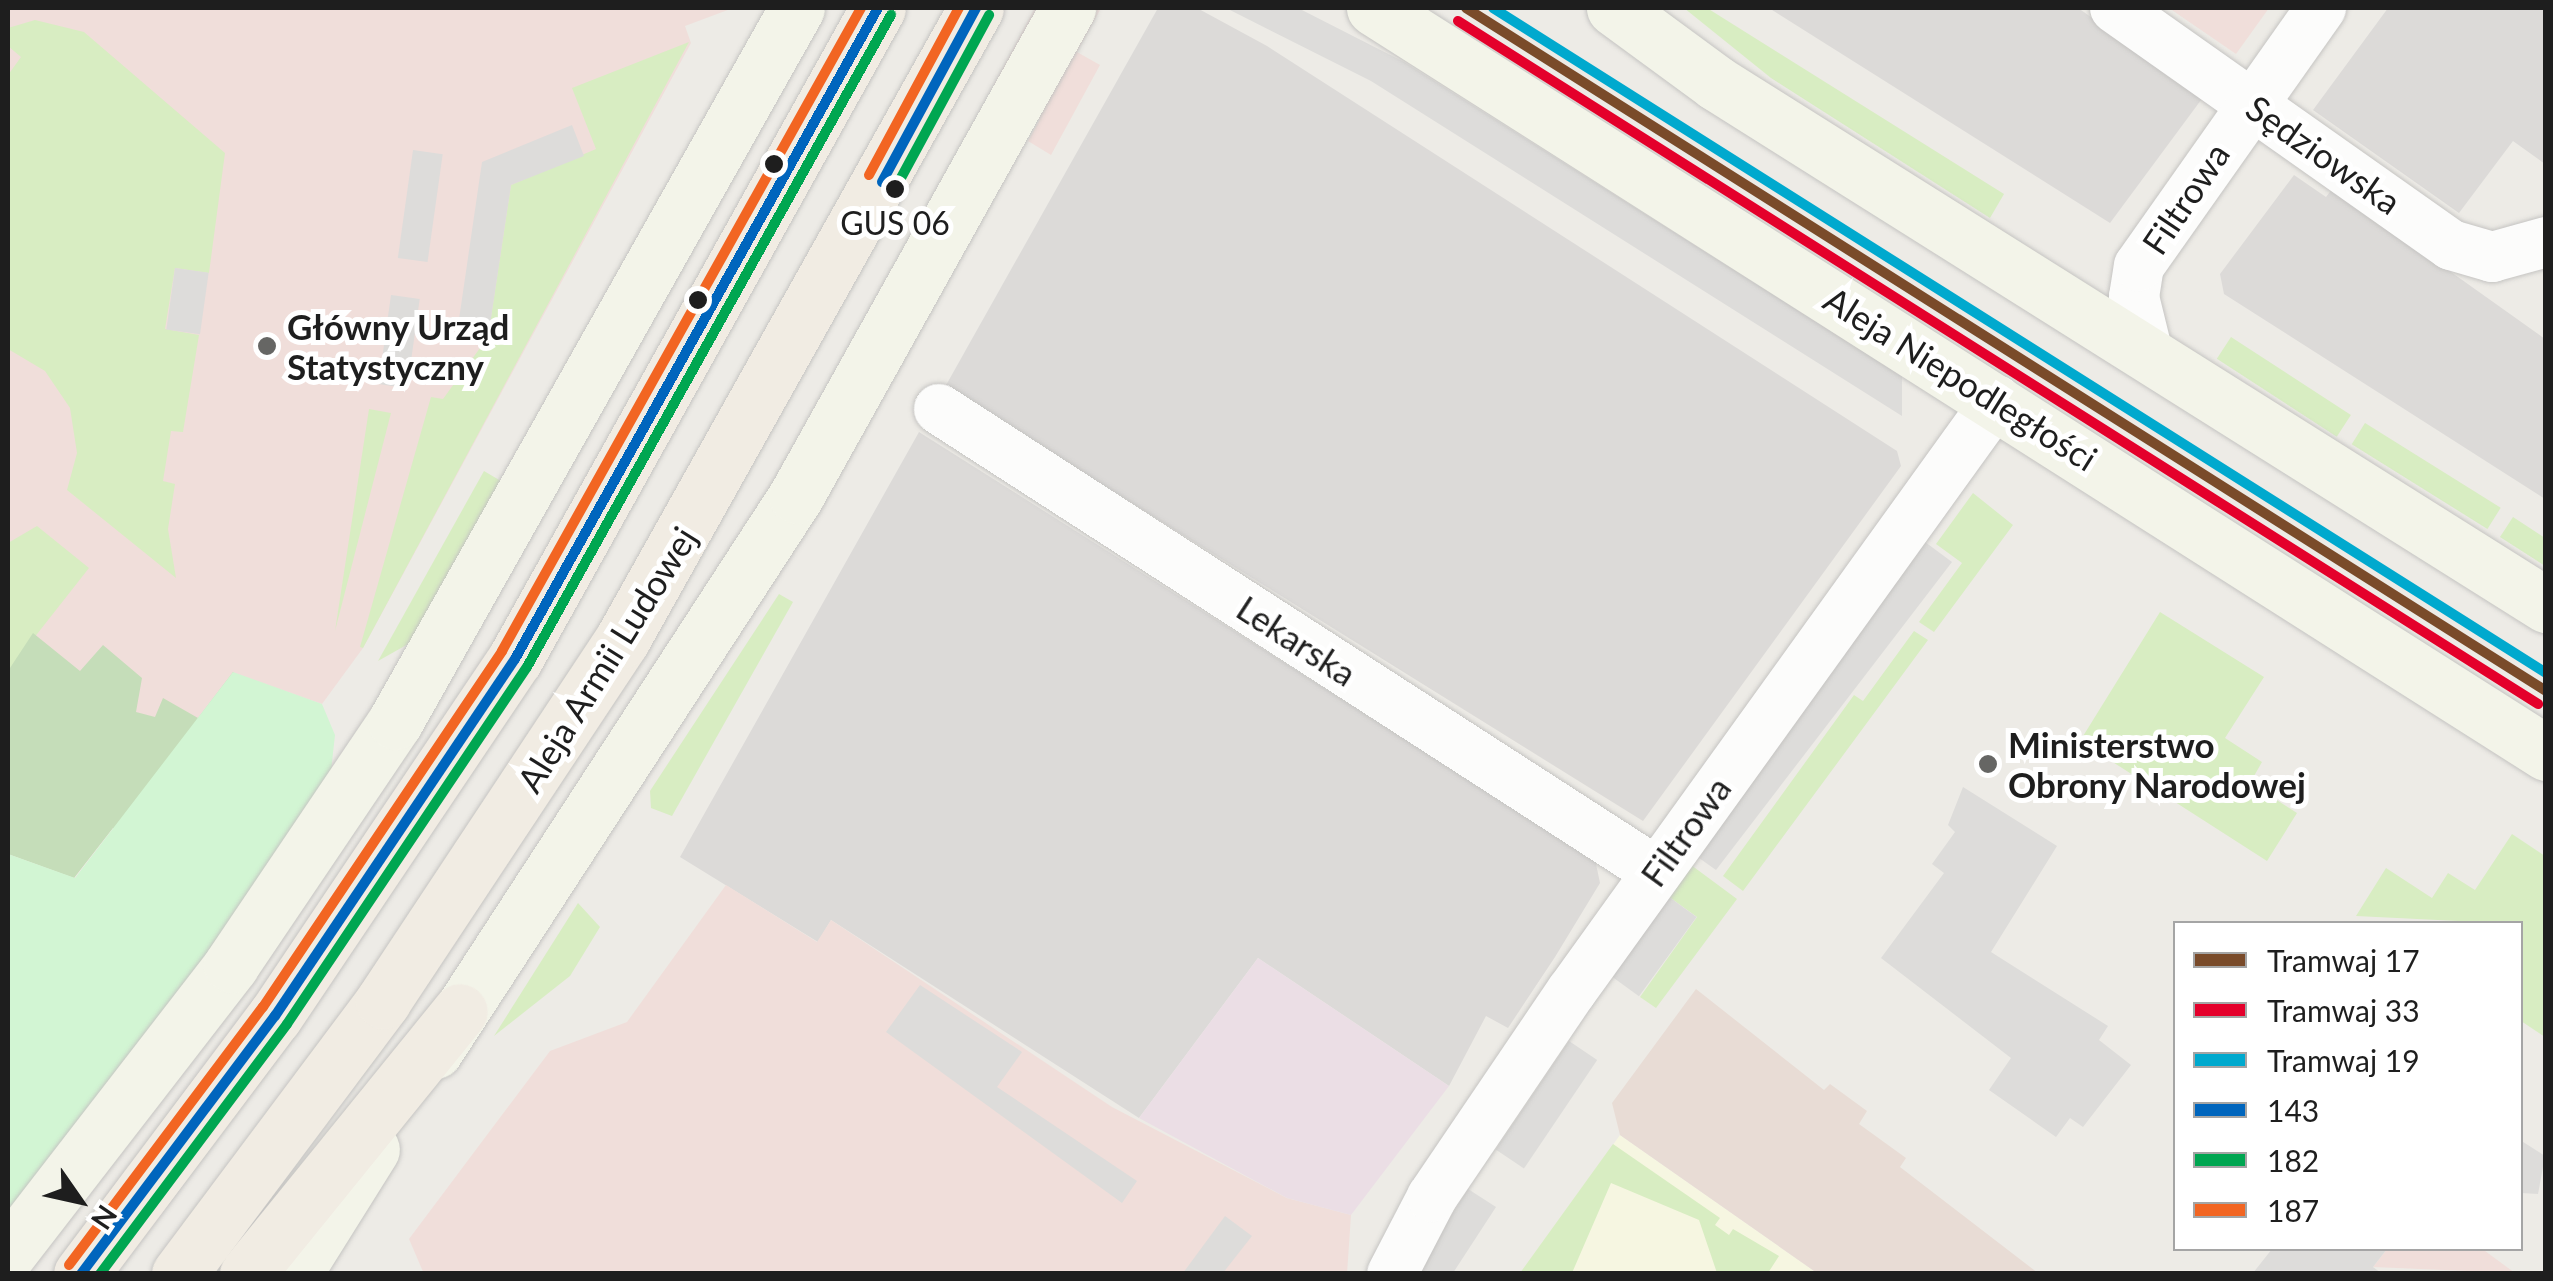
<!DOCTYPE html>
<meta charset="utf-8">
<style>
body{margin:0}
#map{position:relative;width:2553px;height:1281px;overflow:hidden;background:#edebe6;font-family:Lato,sans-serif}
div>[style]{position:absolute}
.residential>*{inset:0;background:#dcdad8}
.commercial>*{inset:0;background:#f0deda}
.industrial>*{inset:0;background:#ebdee5}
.education>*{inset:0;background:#f6f6e1}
.military>*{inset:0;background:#e8dcd5}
.grass>*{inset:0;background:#d8edc2;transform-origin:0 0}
.forest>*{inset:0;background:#c5ddb9}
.park>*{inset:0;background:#d2f5d3}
.parking>*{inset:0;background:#dddcda;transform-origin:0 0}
.roads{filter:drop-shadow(0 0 2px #c5c4c2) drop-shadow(0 0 2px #c5c4c2)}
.street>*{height:50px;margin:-25px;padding:0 25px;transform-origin:25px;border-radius:25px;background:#fcfcfb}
.secondary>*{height:55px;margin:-27.5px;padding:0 27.5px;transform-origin:27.5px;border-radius:27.5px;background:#f3f4e9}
.primary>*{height:55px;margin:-27.5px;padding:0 27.5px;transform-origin:27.5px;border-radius:27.5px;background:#f1ece3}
.bus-1>*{height:10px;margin:-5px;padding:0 5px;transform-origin:5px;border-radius:5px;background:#0065bd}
.bus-2>*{height:10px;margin:-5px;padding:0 5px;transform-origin:5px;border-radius:5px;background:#00a651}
.bus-3>*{height:10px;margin:-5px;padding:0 5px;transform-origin:5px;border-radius:5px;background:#f26522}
.tram-1>*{height:10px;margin:-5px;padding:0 5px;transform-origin:5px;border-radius:5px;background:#7a4b2a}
.tram-2>*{height:10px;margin:-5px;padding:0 5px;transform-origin:5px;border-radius:5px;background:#e4002b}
.tram-3>*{height:10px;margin:-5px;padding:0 5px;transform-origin:5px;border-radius:5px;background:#00a9ce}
.dots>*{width:28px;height:28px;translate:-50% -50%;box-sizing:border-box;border:5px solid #fff;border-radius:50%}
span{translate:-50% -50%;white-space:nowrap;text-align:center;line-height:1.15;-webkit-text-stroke:10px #fff;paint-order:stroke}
.bus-label{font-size:32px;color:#1e1e1e}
.street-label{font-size:35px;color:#1e1e1e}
.poi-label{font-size:35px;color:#1e1e1e;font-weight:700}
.left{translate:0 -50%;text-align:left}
.frame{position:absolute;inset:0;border:10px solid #1e1e1e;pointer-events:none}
.legend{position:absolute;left:2173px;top:921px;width:350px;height:330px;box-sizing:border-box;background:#fff;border:2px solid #a5a5a5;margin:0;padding:12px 18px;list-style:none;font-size:30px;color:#1e1e1e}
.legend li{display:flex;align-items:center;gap:20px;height:50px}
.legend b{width:50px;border:2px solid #a5a5a5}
.north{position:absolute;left:30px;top:1151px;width:100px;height:100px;-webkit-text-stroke:8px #fff;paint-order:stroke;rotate:124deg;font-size:28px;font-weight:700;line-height:40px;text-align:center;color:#1e1e1e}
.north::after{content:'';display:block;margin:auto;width:35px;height:45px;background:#1e1e1e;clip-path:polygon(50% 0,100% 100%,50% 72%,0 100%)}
</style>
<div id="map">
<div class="residential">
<i style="clip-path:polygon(1158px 8px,1197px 8px,1267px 46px,1897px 451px,1901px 466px,1643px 821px,945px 387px)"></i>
<i style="clip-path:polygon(1769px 8px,2078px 8px,2204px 96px,2110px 223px)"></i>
<i style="clip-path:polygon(2388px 8px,2545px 8px,2545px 164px,2513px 141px,2459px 213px,2313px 110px)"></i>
<i style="clip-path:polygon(2294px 175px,2326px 197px,2333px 188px,2545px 339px,2545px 499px,2224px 294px,2220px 274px)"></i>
<i style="clip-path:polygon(919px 432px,1595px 859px,1600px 883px,1555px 957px,1508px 1028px,1486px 1016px,1449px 1086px,1258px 958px,1139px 1118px,831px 920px,818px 942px,680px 857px)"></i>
</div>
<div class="commercial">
<i style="clip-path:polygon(8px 8px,733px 8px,685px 26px,691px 43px,363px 648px,322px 704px,233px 673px,74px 878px,8px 854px)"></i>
<i style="clip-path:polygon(1035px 8px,1101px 8px,1077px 52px,1100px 65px,1051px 155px,1028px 141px,1040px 119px,993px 86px)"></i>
<i style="clip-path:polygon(2169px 8px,2269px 8px,2236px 54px)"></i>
<i style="clip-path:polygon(726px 885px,817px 942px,831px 920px,1112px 1107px,1287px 1198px,1351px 1215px,1347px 1274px,424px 1274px,409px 1239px,550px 1051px,627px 1022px)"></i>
<i style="clip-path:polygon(2481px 1248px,2515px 1273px,2373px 1267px,2387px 1249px)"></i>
</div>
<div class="industrial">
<i style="clip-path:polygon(1258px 958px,1449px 1086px,1351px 1215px,1287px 1198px,1139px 1118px)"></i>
</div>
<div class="education">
<i style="clip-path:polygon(1620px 1135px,1817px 1273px,1520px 1274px)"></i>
</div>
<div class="military">
<i style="clip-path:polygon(1696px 989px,1824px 1090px,1830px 1084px,1867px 1111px,1859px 1124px,1906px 1158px,1900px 1167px,2038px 1273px,1817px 1273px,1620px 1135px,1612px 1103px)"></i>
</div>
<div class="grass">
<i style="clip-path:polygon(1684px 8px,1707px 8px,2004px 194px,1990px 218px,1771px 78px)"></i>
<i style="clip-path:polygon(35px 20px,84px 32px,225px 153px,209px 273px,175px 268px,165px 329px,199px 335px,183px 432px,171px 431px,163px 481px,175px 484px,168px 529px,176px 578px,67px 490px,77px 453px,70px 408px,45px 371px,8px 349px,8px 75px,21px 57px,8px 46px,8px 28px)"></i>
<i style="clip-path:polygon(689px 42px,363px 648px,360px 647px,431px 397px,443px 399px,488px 337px,511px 185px,596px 149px,572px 88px)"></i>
<i style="left:2231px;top:337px;width:143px;height:26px;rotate:33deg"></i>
<i style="clip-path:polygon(369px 409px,391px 413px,335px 631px)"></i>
<i style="left:2365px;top:423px;width:160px;height:25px;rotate:32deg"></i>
<i style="clip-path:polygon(484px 471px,506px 484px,410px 643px,378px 661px)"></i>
<i style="clip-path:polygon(1973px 493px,2013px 525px,1934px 632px,1919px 622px,1962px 563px,1936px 544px)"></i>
<i style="clip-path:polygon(2513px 517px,2545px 538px,2545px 566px,2500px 537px)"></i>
<i style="clip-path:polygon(37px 526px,89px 568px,8px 671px,8px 543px)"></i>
<i style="clip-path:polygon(779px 594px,793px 602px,672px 816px,651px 808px,650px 791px)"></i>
<i style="clip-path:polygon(2160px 612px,2264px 677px,2225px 738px,2262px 762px,2250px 783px,2297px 813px,2267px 861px,2080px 741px)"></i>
<i style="clip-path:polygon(1914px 631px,1928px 640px,1743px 891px,1723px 876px,1854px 695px,1863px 701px)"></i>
<i style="clip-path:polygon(2512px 834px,2545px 856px,2545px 1037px,2521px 1021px,2520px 924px,2356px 916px,2386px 868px,2432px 898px,2448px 873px,2475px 890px)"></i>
<i style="clip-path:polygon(1687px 862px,1737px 899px,1656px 1008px,1640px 997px,1697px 917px,1665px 894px)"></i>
<i style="clip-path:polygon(578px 903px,600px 927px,570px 976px,494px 1036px)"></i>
<i style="clip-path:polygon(1613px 1144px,1720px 1218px,1715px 1225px,1729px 1235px,1733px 1229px,1779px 1256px,1768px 1273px,1717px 1273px,1699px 1220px,1611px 1183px,1572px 1273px,1520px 1273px)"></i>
</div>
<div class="forest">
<i style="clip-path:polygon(33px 633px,80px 671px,103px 645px,142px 678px,136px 712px,155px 717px,163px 698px,198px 718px,233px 672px,240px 678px,126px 836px,113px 828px,74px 878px,8px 854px,8px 671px)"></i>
</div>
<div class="park">
<i style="clip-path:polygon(233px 672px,322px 704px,335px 735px,331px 771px,224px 931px,8px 1219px,8px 854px,75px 878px)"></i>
</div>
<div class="parking">
<i style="clip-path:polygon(1226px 8px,1298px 8px,1404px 62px,1902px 376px,1902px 416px,1371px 81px)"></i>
<i style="clip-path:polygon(572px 125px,584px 156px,511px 185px,488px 338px,457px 333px,482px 162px)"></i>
<i style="left:413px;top:150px;width:30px;height:109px;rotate:8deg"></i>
<i style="left:175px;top:268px;width:34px;height:62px;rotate:8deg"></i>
<i style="left:391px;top:295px;width:29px;height:90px;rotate:8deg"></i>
<i style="clip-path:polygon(1921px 539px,1952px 562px,1716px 870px,1692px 853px)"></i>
<i style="clip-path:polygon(1963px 787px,2057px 846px,1991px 952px,2108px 1026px,2099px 1040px,2131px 1065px,2083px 1127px,2070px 1118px,2056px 1137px,1989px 1090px,2011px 1058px,1881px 958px,1944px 873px,1932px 864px,1955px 832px,1948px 825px)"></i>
<i style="left:1665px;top:894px;width:39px;height:98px;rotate:36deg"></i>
<i style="clip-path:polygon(920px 985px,1022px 1052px,997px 1087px,1137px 1181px,1122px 1203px,886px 1032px)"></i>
<i style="left:1569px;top:1041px;width:34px;height:131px;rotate:34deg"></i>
<i style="clip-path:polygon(2520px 1140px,2545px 1156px,2538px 1194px,2521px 1193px)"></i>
<i style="clip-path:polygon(1468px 1189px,1496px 1207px,1453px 1273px,1414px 1274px)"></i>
<i style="clip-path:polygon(1225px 1216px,1252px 1236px,1223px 1273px,1183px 1273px)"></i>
<i style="clip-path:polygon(2272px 1249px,2272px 1248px,2387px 1249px,2373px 1267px,2381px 1273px,2253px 1273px)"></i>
</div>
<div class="roads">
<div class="street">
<i style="left:2115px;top:8px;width:411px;rotate:35.2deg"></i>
<i style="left:2451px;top:245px;width:43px;rotate:16.3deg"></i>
<i style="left:2492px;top:257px;width:56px;rotate:-15.5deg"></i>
<i style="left:2148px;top:354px;width:59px;rotate:-103.8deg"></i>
<i style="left:2134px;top:297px;width:31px;rotate:-81deg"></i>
<i style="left:2139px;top:266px;width:316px;rotate:-54.8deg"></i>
<i style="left:939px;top:409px;width:852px;rotate:32.83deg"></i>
<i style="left:1392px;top:1274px;width:87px;rotate:-62.5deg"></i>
<i style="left:1432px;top:1197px;width:248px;rotate:-55.9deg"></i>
<i style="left:1571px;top:992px;width:729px;rotate:-54.26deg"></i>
</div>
<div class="secondary">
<i style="left:1374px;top:8px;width:1389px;rotate:32.44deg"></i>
<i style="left:1614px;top:8px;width:127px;rotate:36.3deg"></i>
<i style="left:1716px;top:83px;width:981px;rotate:32.17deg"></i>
<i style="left:435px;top:1051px;width:662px;rotate:-56.96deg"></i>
<i style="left:796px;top:496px;width:559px;rotate:-60.87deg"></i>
<i style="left:8px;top:1254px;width:365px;rotate:-52.3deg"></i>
<i style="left:231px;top:965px;width:293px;rotate:-56deg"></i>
<i style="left:395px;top:722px;width:819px;rotate:-60.62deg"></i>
<i style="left:294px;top:1274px;width:147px;rotate:-58deg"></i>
</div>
<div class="primary">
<i style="left:81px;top:1274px;width:323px;rotate:-53.1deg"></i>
<i style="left:275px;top:1016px;width:430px;rotate:-56.1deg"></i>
<i style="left:515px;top:659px;width:745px;rotate:-60.86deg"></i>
<i style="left:179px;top:1274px;width:341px;rotate:-53.2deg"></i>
<i style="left:383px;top:1001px;width:433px;rotate:-56.5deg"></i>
<i style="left:622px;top:640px;width:724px;rotate:-60.75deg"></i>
<i style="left:247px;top:1274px;width:338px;rotate:-51deg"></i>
</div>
</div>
<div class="bus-1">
<i style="left:882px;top:182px;width:198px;rotate:-61.6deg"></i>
<i style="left:81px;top:1274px;width:323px;rotate:-53.1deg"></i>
<i style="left:275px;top:1016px;width:430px;rotate:-56.1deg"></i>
<i style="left:515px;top:659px;width:745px;rotate:-60.86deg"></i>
</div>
<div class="bus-2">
<i style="left:895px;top:189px;width:198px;rotate:-61.6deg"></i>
<i style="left:100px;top:1274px;width:312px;rotate:-53.2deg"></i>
<i style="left:287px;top:1024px;width:430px;rotate:-56.1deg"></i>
<i style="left:527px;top:667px;width:747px;rotate:-60.83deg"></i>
</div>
<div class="bus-3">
<i style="left:869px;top:175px;width:190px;rotate:-61.7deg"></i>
<i style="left:69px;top:1265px;width:323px;rotate:-53.1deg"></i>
<i style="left:263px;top:1007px;width:429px;rotate:-56.1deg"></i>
<i style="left:502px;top:651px;width:736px;rotate:-60.82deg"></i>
</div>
<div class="tram-1">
<i style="left:1466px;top:8px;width:1278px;rotate:32.31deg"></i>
</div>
<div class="tram-2">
<i style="left:1458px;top:21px;width:1278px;rotate:32.31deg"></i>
</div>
<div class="tram-3">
<i style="left:1493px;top:8px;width:1245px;rotate:32.27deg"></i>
</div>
<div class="dots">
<i style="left:774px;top:164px;background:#1e1e1e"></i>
<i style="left:895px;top:189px;background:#1e1e1e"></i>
<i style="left:698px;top:300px;background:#1e1e1e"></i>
<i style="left:267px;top:346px;background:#666664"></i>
<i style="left:1988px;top:764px;background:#666664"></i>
</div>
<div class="bus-label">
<span style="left:895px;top:223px">GUS 06</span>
</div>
<div class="street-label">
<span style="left:2324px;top:154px;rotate:35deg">Sędziowska</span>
<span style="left:2185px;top:198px;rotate:-56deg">Filtrowa</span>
<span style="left:1961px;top:378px;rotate:32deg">Aleja Niepodległości</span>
<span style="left:1297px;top:640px;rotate:33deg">Lekarska</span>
<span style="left:606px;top:659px;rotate:-58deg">Aleja Armii Ludowej</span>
<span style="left:1685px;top:831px;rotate:-54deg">Filtrowa</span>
</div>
<div class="poi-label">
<span class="left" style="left:287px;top:346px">Główny Urząd<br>Statystyczny</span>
<span class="left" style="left:2008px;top:764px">Ministerstwo<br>Obrony Narodowej</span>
</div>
<div class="frame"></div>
<ul class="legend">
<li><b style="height:12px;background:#7a4b2a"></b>Tramwaj 17</li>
<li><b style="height:12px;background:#e4002b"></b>Tramwaj 33</li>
<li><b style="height:12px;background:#00a9ce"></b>Tramwaj 19</li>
<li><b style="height:12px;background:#0065bd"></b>143</li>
<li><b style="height:12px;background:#00a651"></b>182</li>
<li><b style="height:12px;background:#f26522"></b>187</li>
</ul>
<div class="north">N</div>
</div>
